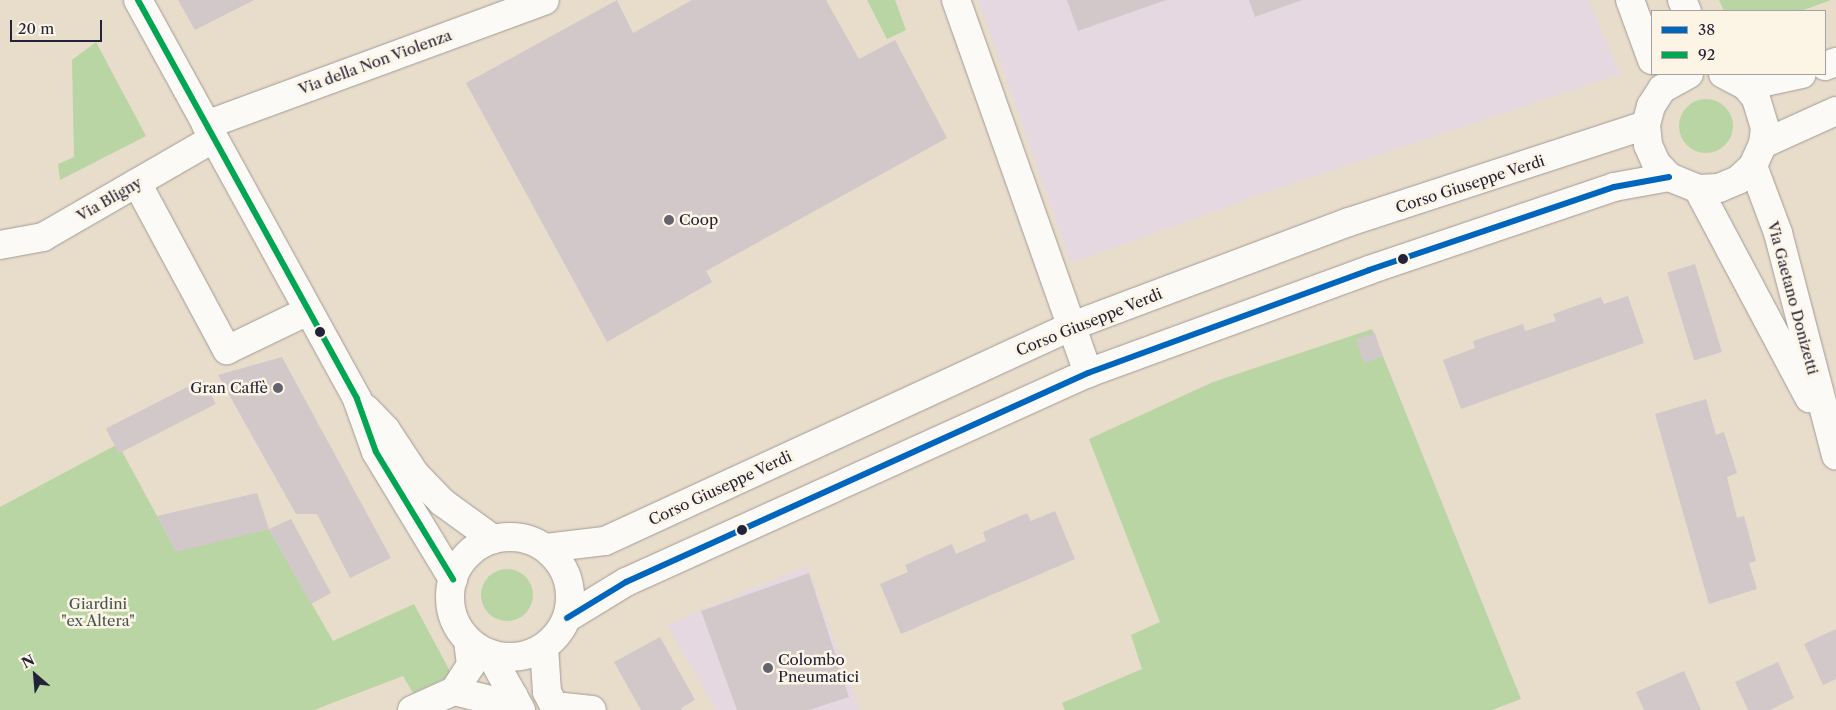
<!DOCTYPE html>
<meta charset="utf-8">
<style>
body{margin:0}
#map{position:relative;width:1836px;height:710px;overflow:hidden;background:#e8dccb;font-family:"Libre Caslon Text",serif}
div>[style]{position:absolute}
.built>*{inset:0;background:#e5d8e1}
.green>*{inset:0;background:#b9d5a4}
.round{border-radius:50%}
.building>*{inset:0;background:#d2c8c9;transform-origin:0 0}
.roads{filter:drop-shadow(0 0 1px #a29b95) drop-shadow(0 0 1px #a29b95)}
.minor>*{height:28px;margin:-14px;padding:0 14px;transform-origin:14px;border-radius:14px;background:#fcfaf7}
.major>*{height:28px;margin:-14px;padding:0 14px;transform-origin:14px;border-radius:14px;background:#fcfaf7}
.major>.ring{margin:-14px;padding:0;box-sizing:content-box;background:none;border:28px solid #fcfaf7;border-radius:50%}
.bus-1>*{height:6px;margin:-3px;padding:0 3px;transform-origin:3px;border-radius:3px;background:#0065bd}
.bus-2>*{height:6px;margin:-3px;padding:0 3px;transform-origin:3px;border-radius:3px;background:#00a651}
.dots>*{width:14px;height:14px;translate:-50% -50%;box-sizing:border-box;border:2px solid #fcf5e5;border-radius:50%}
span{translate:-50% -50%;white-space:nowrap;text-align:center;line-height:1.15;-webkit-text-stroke:5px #fcf5e5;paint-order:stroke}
.street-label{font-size:15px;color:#22223b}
.poi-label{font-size:15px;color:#22223b}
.left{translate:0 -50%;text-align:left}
.right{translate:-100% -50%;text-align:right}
.park-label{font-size:15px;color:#445651}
.legend{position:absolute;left:1651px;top:10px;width:175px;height:65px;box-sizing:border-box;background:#fcf5e5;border:1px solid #a5a1a1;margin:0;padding:6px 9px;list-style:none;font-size:15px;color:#22223b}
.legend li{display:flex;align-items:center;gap:10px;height:25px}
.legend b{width:25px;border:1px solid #a5a1a1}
.north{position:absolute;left:10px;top:650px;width:50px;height:50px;-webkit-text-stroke:4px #fcf5e5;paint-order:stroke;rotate:333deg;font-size:14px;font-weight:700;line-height:20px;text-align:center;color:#22223b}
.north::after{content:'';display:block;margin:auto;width:18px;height:22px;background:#22223b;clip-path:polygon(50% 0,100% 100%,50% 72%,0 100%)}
.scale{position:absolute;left:10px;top:20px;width:92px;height:22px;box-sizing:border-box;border:2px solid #22223b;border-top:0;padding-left:6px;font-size:15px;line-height:18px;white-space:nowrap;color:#22223b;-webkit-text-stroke:4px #fcf5e5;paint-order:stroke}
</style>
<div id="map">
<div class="built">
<i style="clip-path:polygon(978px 0,1589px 0,1620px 74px,1282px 187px,1071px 263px)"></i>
<i style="clip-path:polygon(807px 566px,860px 710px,716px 710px,667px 625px)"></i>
</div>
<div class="green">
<i style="clip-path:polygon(867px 0,895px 0,906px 30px,887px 39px)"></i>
<i style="clip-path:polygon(1719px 0,1831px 0,1801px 11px,1724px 11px)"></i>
<i style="clip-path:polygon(96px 42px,146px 136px,60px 180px,58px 164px,74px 157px,72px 60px)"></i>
<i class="round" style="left:1679px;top:99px;width:54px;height:54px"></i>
<i style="clip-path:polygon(1372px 329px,1521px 699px,1492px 710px,1065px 710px,1062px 703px,1142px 669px,1131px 635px,1160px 622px,1089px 439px,1213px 382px)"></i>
<i style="clip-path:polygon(118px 444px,176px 551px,269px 529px,333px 641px,414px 604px,452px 675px,413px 693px,403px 676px,314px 710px,0 710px,0 507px)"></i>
<i class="round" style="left:481px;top:569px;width:52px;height:52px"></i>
</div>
<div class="building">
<i style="clip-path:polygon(178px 0,254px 0,195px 30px)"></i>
<i style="clip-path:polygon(617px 0,633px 33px,692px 0,826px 0,859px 59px,895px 40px,947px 138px,706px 271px,712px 282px,607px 342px,466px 83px)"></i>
<i style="clip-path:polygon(1067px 0,1166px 0,1078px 31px)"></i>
<i style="clip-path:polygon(1249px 0,1302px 0,1255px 17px)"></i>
<i style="left:1695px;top:264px;width:92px;height:29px;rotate:73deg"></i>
<i style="clip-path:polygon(1628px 296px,1644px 343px,1461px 409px,1443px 360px,1475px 348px,1473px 341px,1523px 324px,1525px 331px,1556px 321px,1553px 314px,1601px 297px,1604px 304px)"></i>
<i style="left:1375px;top:333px;width:25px;height:20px;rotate:72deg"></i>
<i style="clip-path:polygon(282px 357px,391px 558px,350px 578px,317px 514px,296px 514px,218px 375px)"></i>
<i style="left:203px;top:379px;width:28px;height:109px;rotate:63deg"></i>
<i style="clip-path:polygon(1706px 399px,1716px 435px,1724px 432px,1737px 473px,1727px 477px,1737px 518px,1744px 516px,1756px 561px,1749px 563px,1757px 589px,1709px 604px,1655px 414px)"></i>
<i style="clip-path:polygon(257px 493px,269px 529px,291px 519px,331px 593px,311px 604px,269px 529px,176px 552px,157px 516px)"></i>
<i style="clip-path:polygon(1055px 511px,1075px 559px,901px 634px,880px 584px,908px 572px,905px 565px,952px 544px,956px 554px,986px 541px,983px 532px,1027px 513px,1031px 521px)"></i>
<i style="clip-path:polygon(809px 573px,849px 697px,809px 710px,737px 710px,701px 611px)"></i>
<i style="clip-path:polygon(1836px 629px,1836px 679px,1823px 685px,1804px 644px)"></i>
<i style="clip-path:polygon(660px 637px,695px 700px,681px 708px,682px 710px,641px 710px,614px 662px)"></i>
<i style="clip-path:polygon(1778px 662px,1794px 698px,1770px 710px,1748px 710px,1735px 682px)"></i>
<i style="clip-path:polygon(1684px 671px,1701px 710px,1644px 710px,1636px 692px)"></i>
</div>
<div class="roads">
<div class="minor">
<i style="left:956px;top:0;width:396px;rotate:70.5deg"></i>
<i style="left:1630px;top:0;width:64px;rotate:69.9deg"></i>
<i style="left:1682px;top:0;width:12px;rotate:66deg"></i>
<i style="left:1825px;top:66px;width:12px;rotate:-20deg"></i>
<i style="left:1689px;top:74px;width:31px;rotate:151deg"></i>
<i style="left:1662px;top:89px;width:20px;rotate:123deg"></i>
<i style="left:1651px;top:106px;width:20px;rotate:105deg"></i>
<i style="left:1646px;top:125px;width:20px;rotate:84deg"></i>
<i style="left:1648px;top:145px;width:20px;rotate:66deg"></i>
<i style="left:1656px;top:163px;width:19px;rotate:47deg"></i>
<i style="left:1669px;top:177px;width:31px;rotate:22deg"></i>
<i style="left:1698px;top:189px;width:21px;rotate:-3deg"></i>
<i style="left:1719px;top:188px;width:21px;rotate:-23deg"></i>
<i style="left:1738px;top:180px;width:21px;rotate:-43deg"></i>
<i style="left:1753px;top:166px;width:24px;rotate:-66deg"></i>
<i style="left:1763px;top:144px;width:16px;rotate:-83deg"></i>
<i style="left:1765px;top:128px;width:31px;rotate:-107deg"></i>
<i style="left:1756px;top:98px;width:16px;rotate:-130deg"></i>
<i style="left:1746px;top:86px;width:26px;rotate:-152deg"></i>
<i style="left:1746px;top:86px;width:57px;rotate:-12.1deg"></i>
<i style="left:206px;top:125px;width:361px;rotate:-20.2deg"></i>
<i style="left:1763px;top:144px;width:80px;rotate:-24.3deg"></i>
<i style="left:1753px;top:166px;width:72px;rotate:69.5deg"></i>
<i style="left:1778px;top:233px;width:230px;rotate:75.4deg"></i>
<i style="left:137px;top:183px;width:190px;rotate:61.7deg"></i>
<i style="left:227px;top:350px;width:90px;rotate:-25.7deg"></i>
<i style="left:1698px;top:189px;width:237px;rotate:62deg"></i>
<i style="left:0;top:245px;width:44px;rotate:-10.5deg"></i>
<i style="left:43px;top:237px;width:196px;rotate:-30deg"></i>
<i style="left:546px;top:548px;width:59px;rotate:-6.8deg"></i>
<i style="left:605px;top:541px;width:514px;rotate:-24.72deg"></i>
<i style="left:1072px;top:326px;width:296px;rotate:-20.6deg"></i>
<i style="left:1349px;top:222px;width:312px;rotate:-18.1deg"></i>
<i style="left:567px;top:618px;width:69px;rotate:-31.4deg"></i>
<i style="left:626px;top:582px;width:507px;rotate:-24.34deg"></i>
<i style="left:1088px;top:373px;width:299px;rotate:-20.1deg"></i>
<i style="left:1369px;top:270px;width:259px;rotate:-18.7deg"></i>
<i style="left:1614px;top:187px;width:56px;rotate:-10.3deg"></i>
<i style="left:454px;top:691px;width:38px;rotate:14deg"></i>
<i style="left:491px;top:700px;width:23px;rotate:-10deg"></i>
<i style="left:554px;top:706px;width:38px;rotate:6deg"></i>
<i style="left:412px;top:710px;width:46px;rotate:-24.3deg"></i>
<i style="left:454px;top:691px;width:31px;rotate:-57deg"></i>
<i style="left:471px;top:665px;width:25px;rotate:-97deg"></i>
</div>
<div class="major">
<i style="left:138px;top:0;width:455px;rotate:61.2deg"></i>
<i style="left:357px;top:399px;width:56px;rotate:70.3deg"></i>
<i style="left:376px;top:452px;width:149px;rotate:58.8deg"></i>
<i style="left:366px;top:409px;width:29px;rotate:46deg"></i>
<i style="left:386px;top:430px;width:53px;rotate:56.6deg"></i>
<i style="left:415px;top:474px;width:39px;rotate:46deg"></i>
<i style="left:442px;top:502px;width:63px;rotate:36deg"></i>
<i class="ring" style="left:450px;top:537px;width:92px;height:92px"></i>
<i style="left:544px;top:647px;width:45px;rotate:86.2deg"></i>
<i style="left:547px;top:692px;width:20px;rotate:63deg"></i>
<i style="left:490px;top:654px;width:64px;rotate:61deg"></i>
</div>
</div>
<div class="bus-1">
<i style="left:567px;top:618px;width:69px;rotate:-31.4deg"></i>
<i style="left:626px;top:582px;width:507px;rotate:-24.34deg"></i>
<i style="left:1088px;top:373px;width:299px;rotate:-20.1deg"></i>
<i style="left:1369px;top:270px;width:259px;rotate:-18.7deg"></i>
<i style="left:1614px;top:187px;width:56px;rotate:-10.3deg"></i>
</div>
<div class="bus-2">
<i style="left:138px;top:0;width:455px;rotate:61.2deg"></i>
<i style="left:357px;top:399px;width:56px;rotate:70.3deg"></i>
<i style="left:376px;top:452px;width:149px;rotate:58.8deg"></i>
</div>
<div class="dots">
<i style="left:669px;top:220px;background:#67636d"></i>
<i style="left:1403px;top:259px;background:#22223b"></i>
<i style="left:320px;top:332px;background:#22223b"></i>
<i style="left:278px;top:388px;background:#67636d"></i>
<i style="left:742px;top:530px;background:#22223b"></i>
<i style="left:768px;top:668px;background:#67636d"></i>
</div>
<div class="street-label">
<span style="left:375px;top:62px;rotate:-20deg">Via della Non Violenza</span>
<span style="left:1470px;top:184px;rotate:-18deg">Corso Giuseppe Verdi</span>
<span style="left:109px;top:199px;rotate:-30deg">Via Bligny</span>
<span style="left:1793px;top:298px;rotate:75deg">Via Gaetano Donizetti</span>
<span style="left:1089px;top:322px;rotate:-22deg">Corso Giuseppe Verdi</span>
<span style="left:720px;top:488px;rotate:-25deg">Corso Giuseppe Verdi</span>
</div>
<div class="poi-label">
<span class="left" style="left:679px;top:220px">Coop</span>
<span class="right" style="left:268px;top:388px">Gran Caffè</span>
<span class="left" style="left:778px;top:668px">Colombo<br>Pneumatici</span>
</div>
<div class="park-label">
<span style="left:98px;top:612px">Giardini<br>"ex Altera"</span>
</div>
<ul class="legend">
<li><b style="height:6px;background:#0065bd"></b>38</li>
<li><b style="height:6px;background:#00a651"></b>92</li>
</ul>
<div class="north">N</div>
<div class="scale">20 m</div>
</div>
